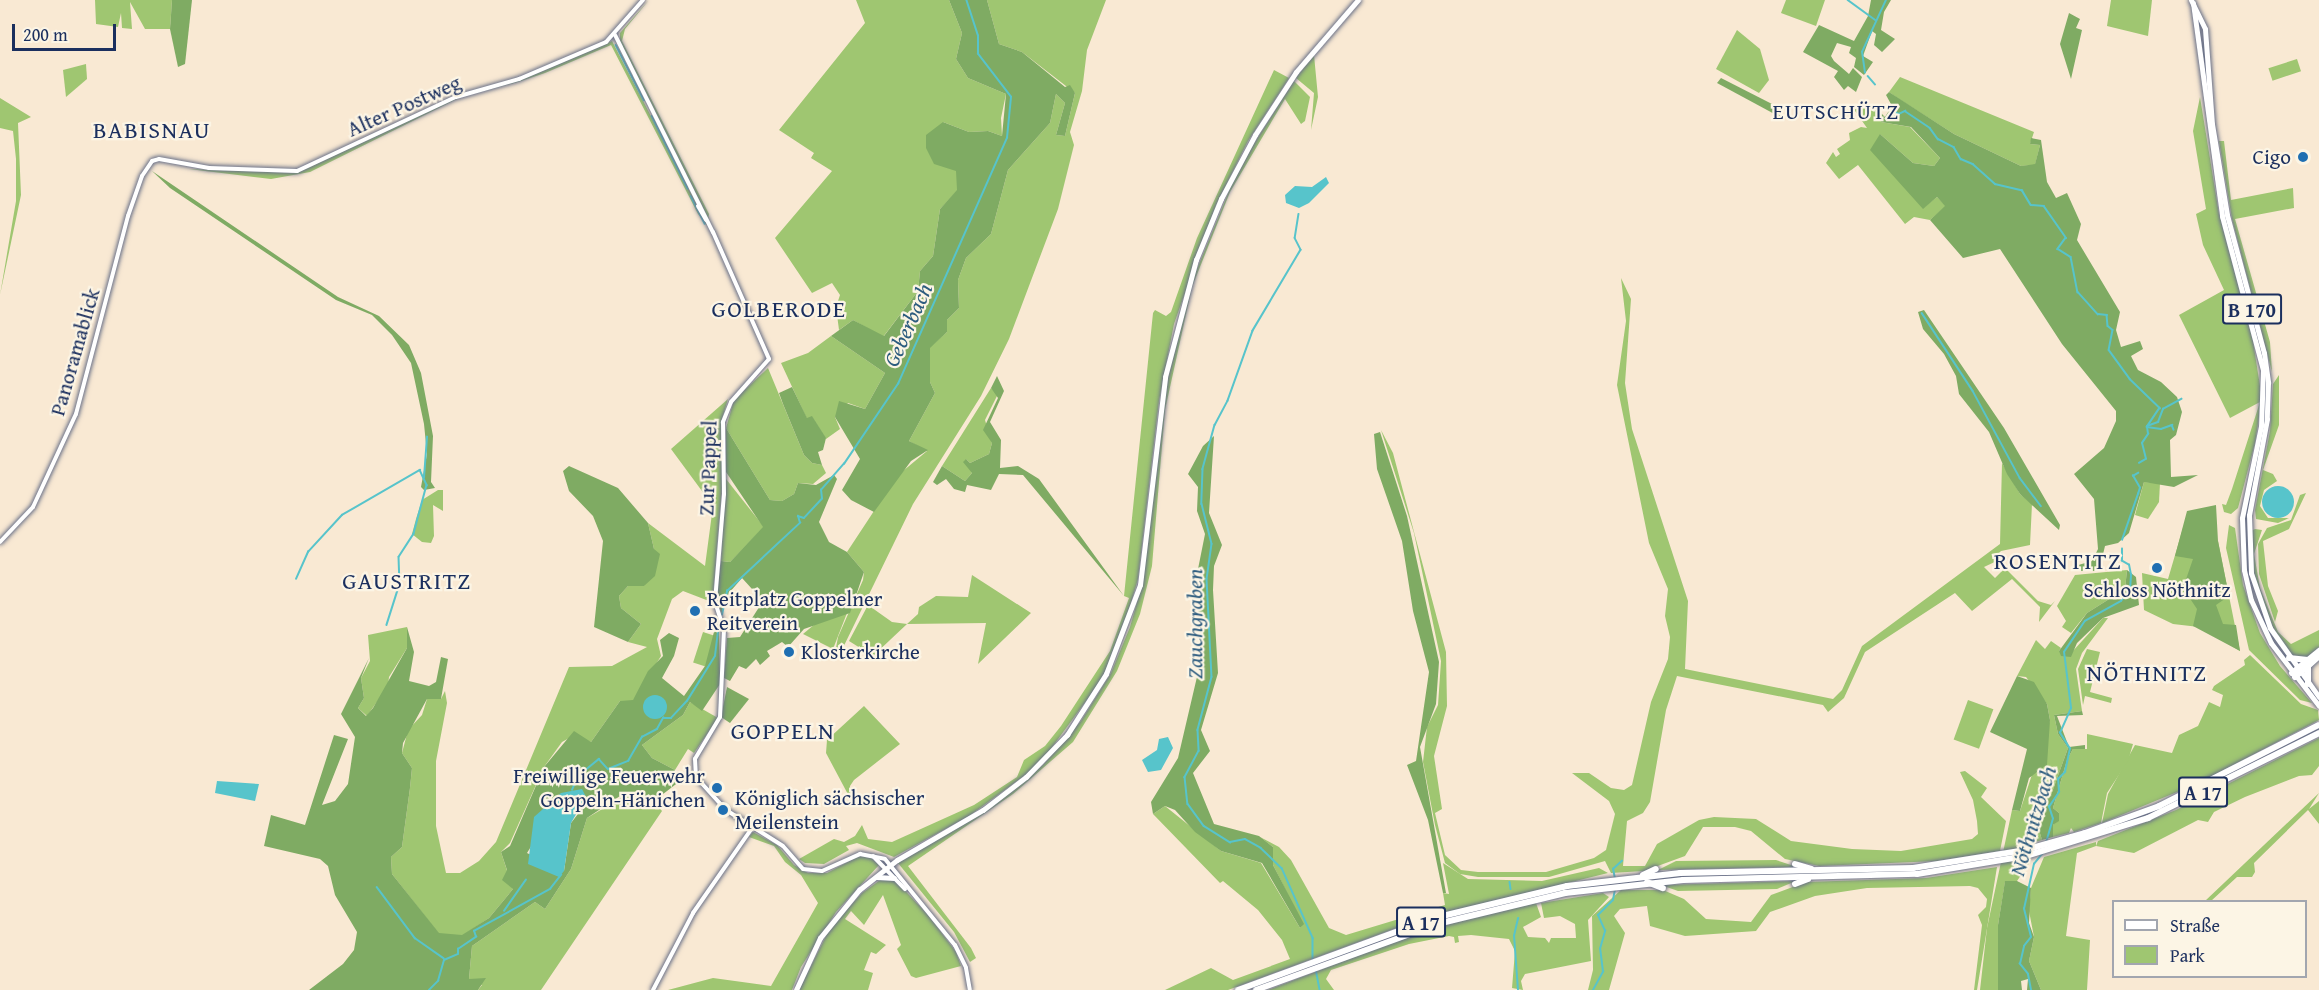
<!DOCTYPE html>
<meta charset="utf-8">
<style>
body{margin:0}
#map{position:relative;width:2319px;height:990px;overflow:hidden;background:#f9e9d3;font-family:"Gentium Book Plus",serif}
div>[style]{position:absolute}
.green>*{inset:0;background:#9fc671;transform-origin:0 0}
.forest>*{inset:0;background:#7fab63}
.water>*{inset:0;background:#57c4cb}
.round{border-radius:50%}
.stream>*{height:1.5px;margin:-0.75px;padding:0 0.75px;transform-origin:0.75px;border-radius:0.75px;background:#57c4cb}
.roads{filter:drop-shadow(0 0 2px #697087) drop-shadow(0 0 2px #697087)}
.tertiary>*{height:4px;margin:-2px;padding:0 2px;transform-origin:2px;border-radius:2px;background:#fff}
.secondary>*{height:4.5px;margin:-2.25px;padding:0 2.25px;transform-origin:2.25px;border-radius:2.25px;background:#fff}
.primary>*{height:5px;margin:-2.5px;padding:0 2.5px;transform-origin:2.5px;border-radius:2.5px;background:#fff}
.motorway>*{height:6px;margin:-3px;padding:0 3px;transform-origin:3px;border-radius:3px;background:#fff}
.dots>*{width:16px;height:16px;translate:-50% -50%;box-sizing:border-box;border:3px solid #fcf5e5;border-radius:50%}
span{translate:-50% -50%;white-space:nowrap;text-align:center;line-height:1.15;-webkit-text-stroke:4.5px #fcf5e5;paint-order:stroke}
.shield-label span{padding:2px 4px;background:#fcf5e5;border:2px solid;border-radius:4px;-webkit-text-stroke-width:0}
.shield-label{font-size:20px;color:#1b2f5e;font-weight:700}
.street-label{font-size:21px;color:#1b2f5e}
.poi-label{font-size:21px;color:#1b2f5e}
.right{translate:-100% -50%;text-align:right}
.left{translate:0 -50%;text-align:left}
.neighbourhood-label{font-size:22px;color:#1b2f5e;letter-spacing:1.5px}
.water-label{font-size:22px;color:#2d5c7f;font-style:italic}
.quarter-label{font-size:24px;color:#1b2f5e;letter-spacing:1.5px}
.legend{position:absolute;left:2112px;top:900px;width:195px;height:78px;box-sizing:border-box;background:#fcf5e5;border:2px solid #a2a6af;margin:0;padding:8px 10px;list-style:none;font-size:18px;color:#1b2f5e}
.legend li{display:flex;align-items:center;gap:12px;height:30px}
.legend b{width:30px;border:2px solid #a2a6af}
.scale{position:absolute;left:12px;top:24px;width:104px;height:27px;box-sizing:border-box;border:3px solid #1b2f5e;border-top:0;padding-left:8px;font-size:18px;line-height:21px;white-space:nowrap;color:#1b2f5e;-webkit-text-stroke:4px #fcf5e5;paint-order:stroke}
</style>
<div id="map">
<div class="green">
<i style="clip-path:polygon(95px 0,172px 0,170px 29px,145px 29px,130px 2px,132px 29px,122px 28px,121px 13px,118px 27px,96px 24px)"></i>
<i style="clip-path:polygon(649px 0,625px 29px,622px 41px,709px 214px,708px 220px,620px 41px,620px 33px)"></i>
<i style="clip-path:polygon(856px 0,949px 0,962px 33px,956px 59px,968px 78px,1006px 94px,1001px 118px,1002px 136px,988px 131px,969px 132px,943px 122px,957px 171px,957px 191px,940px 209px,933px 256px,920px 271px,918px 291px,883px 337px,853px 320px,839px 330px,836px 307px,840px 295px,832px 283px,812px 293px,775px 238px,832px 171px,811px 158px,814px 153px,779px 130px,865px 23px)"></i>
<i style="clip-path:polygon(987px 0,1106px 0,1087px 50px,1082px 91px,1070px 132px,1074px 145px,1058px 209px,1009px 339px,981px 396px,913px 504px,837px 660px,834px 659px,838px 637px,863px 580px,864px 572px,847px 552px,897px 476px,927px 451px,909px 441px,935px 393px,930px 382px,930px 347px,947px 332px,947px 320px,959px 308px,958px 280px,966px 258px,991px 234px,1008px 170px,1050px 123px,1056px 94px,1065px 103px,1056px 135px,1065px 136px,1075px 93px,1022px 52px,999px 44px)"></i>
<i style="clip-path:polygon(1786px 0,1825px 0,1816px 26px,1781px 13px)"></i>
<i style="clip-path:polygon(2111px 0,2152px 0,2148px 36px,2107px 26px)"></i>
<i style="clip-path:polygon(1737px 30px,1760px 49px,1769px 80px,1759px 93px,1716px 69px)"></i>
<i style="clip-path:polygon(612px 41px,709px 228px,698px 214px,611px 45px,545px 73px,518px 82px,461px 97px,310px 172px,271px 179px,189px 169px,297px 173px,454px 99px,521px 80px)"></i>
<i style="clip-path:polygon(1314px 55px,1318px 97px,1311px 130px,1314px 93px,1296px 78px)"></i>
<i style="left:2297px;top:59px;width:13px;height:30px;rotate:72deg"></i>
<i style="clip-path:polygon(86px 64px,87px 79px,66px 97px,63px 70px)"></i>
<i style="clip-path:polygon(1274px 70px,1289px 78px,1248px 141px,1216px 205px,1174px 324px,1159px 401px,1138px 579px,1122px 634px,1100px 682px,1050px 750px,1028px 773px,969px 816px,894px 857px,857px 843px,846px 846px,849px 850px,824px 864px,805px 863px,799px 859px,834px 839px,844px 842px,855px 836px,862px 825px,868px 839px,892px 842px,974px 805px,1017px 777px,1024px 760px,1045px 746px,1061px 726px,1110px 651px,1129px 598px,1124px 596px,1153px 313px,1155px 310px,1166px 316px,1171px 312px,1197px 238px)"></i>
<i style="clip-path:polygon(1900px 77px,2034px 132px,2030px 144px,2040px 145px,2035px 165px,2021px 166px,1954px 134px,1899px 99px,1889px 92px)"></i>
<i style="clip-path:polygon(1294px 81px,1310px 97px,1305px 121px,1301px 124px,1285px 99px,1230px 192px,1192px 287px,1165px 410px,1152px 566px,1140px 614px,1117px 671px,1073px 742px,1013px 794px,908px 866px,971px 948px,976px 958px,970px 962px,954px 932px,898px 863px,991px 808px,1043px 765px,1081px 721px,1111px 673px,1130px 627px,1142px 585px,1165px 390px,1190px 286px,1239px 167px)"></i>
<i style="clip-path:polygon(2200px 97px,2219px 214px,2253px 341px,2260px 386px,2260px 402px,2259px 417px,2255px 443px,2238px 508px,2231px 514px,2224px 512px,2222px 504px,2226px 505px,2232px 489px,2260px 402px,2230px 418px,2179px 315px,2224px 290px,2203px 245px,2196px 214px,2206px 209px,2193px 131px)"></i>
<i style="clip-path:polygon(0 98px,31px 117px,18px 123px,21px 195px,0 295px,16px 201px,16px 159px,13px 131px,0 128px)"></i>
<i style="clip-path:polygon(1866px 104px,1882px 114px,1881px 122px,1910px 127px,1940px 158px,1934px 166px,1913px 163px,1880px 134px,1923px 208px,1937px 197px,1946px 206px,1930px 220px,1914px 217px,1905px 224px,1858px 165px,1839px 179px,1826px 163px,1833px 152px,1836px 157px,1840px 154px,1837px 149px,1850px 140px,1849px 133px,1861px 127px,1867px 128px,1853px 108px,1860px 110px)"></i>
<i style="clip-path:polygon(2219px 141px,2224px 141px,2231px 200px,2293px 188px,2294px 208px,2235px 219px,2270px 342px,2272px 372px,2232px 219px)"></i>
<i style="clip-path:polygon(1621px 278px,1631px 299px,1625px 383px,1632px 429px,1688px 601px,1685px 669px,1833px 699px,1842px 690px,1862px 646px,2000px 544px,2002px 463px,2020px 494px,2032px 504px,2030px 545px,2001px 551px,1997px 555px,2001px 559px,1984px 567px,1995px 578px,2005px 568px,2038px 601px,2051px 605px,2055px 601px,2039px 622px,2040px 607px,2012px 579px,1972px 611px,1955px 593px,1865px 652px,1844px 698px,1828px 712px,1823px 705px,1677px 676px,1666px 710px,1650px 802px,1643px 813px,1627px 821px,1623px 866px,1645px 866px,1657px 844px,1699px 820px,1714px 817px,1756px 819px,1791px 841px,1852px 849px,1901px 851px,1972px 839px,1978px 834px,1977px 821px,1973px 800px,1960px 772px,1965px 771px,1987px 788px,1981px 797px,2006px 821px,2000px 851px,1938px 861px,1819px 866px,1785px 859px,1751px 831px,1735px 827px,1703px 827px,1685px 856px,1644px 871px,1611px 873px,1605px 861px,1549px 877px,1478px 877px,1460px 874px,1445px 863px,1435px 825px,1423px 762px,1427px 727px,1438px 705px,1441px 661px,1414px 533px,1381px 430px,1393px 453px,1446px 652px,1447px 706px,1434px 756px,1442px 809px,1435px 813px,1445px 855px,1461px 870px,1478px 872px,1546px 872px,1594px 858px,1606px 850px,1615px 814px,1609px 801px,1572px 773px,1589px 773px,1611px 788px,1624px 790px,1632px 785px,1651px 702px,1668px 659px,1670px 637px,1665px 616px,1668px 589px,1649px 543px,1617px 385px,1626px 321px)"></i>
<i style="clip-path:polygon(831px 336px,885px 373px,865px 409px,848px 403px,835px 417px,840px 429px,826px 439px,812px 417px,807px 419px,781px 363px,808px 353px)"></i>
<i style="clip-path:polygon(768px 368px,804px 455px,812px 463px,822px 465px,826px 473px,813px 484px,798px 483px,794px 494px,782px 501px,770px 500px,726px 428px,734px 400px)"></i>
<i style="clip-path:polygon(2279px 375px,2279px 425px,2263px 470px,2273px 474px,2277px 481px,2264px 490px,2260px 506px,2268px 518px,2289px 518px,2278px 523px,2256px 519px,2255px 510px,2270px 431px,2273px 384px)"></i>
<i style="clip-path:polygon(991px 388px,998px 394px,985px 420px,992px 443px,989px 454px,970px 463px,966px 459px,972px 473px,965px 481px,942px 466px)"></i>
<i style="clip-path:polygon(728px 399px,721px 422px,723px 475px,713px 596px,709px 601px,683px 591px,672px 599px,657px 639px,661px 656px,633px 701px,620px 701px,591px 742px,571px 737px,562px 742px,544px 767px,510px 843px,501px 852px,513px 889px,489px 918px,462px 936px,439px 934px,392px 874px,391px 857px,402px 847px,410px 788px,412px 768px,402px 753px,408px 730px,422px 715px,427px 699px,441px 699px,445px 691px,447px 703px,436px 761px,436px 826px,446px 873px,460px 873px,479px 861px,496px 842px,569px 667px,612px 666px,647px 647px,628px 642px,641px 624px,621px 608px,619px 596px,628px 586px,644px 586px,654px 549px,648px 523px,705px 566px,713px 506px,671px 449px)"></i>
<i style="clip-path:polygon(726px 479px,764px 527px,730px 562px,721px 561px)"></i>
<i style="clip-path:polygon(2144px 482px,2160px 483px,2159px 502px,2148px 519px,2135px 515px)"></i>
<i style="clip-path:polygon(438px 490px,443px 490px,443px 511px,433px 505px,434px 536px,431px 543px,422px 542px,412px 534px,416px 519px,422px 500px)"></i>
<i style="clip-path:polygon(2306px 493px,2289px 529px,2263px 541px,2268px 586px,2278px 611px,2275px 622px,2259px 574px,2258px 544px,2267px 528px,2291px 520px,2300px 495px)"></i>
<i style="clip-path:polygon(2229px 525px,2235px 528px,2243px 585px,2260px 633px,2280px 666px,2312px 703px,2300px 700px,2249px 650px,2226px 548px)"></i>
<i style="clip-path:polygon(2183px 528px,2218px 541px,2240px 651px,2199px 627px,2173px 624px,2144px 610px,2142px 573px,2168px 579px)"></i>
<i style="clip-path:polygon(2255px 529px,2262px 530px,2254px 554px,2260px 588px,2278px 632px,2291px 644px,2319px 630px,2319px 647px,2307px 657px,2292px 657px,2268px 620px,2253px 570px,2251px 531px)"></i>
<i style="clip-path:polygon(2127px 570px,2125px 589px,2087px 613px,2071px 633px,2062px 627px,2066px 621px,2057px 606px,2075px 575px)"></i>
<i style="clip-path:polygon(972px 575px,1031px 613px,978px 664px,986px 623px,907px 624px,873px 656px,849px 641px,868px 605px,892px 622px,907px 624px,918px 614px,919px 607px,936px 596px,968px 597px)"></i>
<i style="clip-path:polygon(847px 613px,833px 649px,803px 634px,815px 624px)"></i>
<i style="clip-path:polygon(2103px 618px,2108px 618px,2082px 653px,2076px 669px,2082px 711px,2054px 715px,2058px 734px,2068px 748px,2051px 795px,2044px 804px,2045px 815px,2039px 830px,2042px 840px,2036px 842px,2030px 862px,2017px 881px,2005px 882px,1998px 925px,1998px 990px,1980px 990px,1987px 928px,2012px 810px,2020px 811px,2050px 720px,2047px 704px,2026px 677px,2017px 676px,2036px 640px,2045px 649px,2051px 641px,2061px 648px,2059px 651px,2072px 652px)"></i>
<i style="clip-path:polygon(407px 627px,407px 648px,389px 677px,388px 686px,367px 716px,358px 708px,364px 698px,361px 678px,370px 661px,368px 635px)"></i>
<i style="left:703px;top:632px;width:13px;height:32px;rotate:18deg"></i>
<i style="clip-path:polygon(2087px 649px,2100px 652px,2090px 692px,2112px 698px,2111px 703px,2085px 696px,2083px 705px,2078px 669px)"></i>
<i style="clip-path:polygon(2250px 655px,2301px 704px,2318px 710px,2319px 720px,2199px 783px,2102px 823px,2108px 794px,2135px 745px,2172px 753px,2179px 735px,2198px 726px,2209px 702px,2220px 707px,2223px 695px,2212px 690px,2214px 686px,2245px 665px,2244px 660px)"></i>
<i style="left:1968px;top:700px;width:27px;height:42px;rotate:20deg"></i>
<i style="clip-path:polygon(690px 702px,718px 718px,694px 753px,688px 749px,675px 770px,652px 758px,642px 745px,683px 715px)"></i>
<i style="clip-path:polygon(864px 706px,900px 744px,854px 780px,850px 786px,851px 800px,826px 753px,827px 740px)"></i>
<i style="clip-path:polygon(2087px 734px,2133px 744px,2128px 761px,2107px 793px,2101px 823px,2074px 832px,2071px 828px,2069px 833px,2053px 837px,2053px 825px,2059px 820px,2059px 813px,2053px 808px,2067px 760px,2073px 749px,2087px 749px)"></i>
<i style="clip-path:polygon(2319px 738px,2319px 766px,2312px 775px,2299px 776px,2245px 797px,2214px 812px,2208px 822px,2198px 820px,2134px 853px,2096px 846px,2077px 853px,2066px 936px,2090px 940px,2087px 990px,2041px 990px,2029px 961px,2034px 937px,2029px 911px,2031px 888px,2044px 857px,2096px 842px,2096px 846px,2098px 841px,2176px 810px)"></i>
<i style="clip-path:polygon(633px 791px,654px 801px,662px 811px,541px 990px,478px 990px,482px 985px,469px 979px,472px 946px,535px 902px,545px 909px,571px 869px,587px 818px)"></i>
<i style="clip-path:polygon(2319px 793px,2309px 809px,2319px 801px,2319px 824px,2308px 810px,2254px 863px,2255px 872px,2252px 877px,2237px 877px,2211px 901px,2205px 901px)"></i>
<i style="clip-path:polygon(1165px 806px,1221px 851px,1261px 863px,1300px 928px,1303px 924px,1273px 865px,1273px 847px,1260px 837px,1279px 847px,1291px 860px,1329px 928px,1346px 935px,1445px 905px,1443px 893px,1449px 894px,1443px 863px,1468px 879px,1542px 881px,1599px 868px,1608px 873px,1418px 920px,1228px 990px,1165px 990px,1211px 968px,1233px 980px,1290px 959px,1282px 940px,1258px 910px,1223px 881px,1220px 883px,1153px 814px)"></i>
<i style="clip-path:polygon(753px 832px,777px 845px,794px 865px,808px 873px,827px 873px,859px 856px,871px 858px,879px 865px,836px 912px,801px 967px,792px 990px,668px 990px,713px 978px,771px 986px,818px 903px,801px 875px,785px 862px,774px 846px,749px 837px)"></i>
<i style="clip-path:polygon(1776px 860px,1797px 867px,1658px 870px,1676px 861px)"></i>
<i style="clip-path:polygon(1997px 867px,1977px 990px,1974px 990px,1982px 925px,1978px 915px,1986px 907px,1987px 899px,1978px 888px,1970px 886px,1867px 888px,1815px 896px,1770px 912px,1756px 931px,1685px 936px,1650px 926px,1647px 906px,1620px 909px,1614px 916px,1625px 933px,1609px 990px,1588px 990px,1593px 970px,1592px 916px,1621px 890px,1663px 890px,1684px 899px,1706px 919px,1751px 922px,1771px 895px,1806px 882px,1926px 878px)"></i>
<i style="clip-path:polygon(883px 878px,895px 880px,928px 915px,956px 952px,961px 966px,916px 978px,911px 976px,897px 949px,901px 945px,883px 895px,864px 925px,851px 911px,845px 919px,886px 945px,876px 954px,871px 952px,864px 970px,873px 973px,868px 990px,799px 990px,830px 928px,862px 893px)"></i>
<i style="clip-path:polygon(1796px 881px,1777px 889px,1678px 891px,1661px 885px)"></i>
<i style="clip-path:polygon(1603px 893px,1609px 897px,1588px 920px,1591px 961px,1525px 974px,1521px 981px,1523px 990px,1512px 988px,1515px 951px,1509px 939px,1471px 935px,1458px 936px,1459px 942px,1455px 943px,1454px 937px,1449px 936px,1409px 944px,1331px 970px,1326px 979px,1334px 990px,1268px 990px,1391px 943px,1469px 918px,1536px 903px,1541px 917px,1523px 927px,1528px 937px,1545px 938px,1549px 943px,1551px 938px,1576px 938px,1575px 924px,1560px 916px,1544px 918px,1541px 903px)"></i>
</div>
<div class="forest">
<i style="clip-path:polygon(172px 0,192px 0,185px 64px,178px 67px,170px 29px)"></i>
<i style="clip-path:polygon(949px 0,987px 0,999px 44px,1022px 52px,1065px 87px,1070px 85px,1075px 93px,1065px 136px,1056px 135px,1065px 103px,1056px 94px,1050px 123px,1008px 170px,991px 234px,966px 258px,958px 280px,959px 308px,947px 320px,947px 332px,930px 348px,930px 382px,935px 393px,909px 441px,928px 450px,911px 461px,874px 512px,851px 500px,842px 490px,860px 459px,835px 417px,839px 401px,865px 409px,885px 373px,831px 336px,853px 320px,884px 336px,918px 291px,920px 271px,933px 256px,940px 209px,957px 190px,956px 171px,934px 164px,926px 148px,926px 135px,943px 122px,969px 132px,988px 131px,1002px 136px,1006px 94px,968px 78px,956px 59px,962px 33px)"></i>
<i style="clip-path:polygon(1871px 0,1891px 0,1884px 12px,1881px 30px,1895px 39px,1882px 52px,1874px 45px,1876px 34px,1872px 31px,1863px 56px,1873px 62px,1864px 75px,1854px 67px,1856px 58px,1849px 53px,1851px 47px,1837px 43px,1831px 56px,1834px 61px,1849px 74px,1853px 68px,1862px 77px,1856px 92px,1848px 86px,1844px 90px,1834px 77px,1838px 71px,1803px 52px,1819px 25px,1854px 41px,1868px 16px)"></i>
<i style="clip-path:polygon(2069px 13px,2080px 19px,2076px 28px,2082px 30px,2071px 79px,2060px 44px)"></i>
<i style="clip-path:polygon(1721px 78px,1774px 105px,1782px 118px,1717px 83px)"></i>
<i style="clip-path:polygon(1889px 92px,1954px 134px,2021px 166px,2035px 164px,2040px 145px,2030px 144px,2031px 138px,2041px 140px,2047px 182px,2056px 198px,2067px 193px,2081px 224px,2077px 240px,2120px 312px,2116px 330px,2121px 347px,2140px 341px,2143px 349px,2131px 356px,2138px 370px,2161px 382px,2177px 397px,2182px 412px,2176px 435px,2170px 440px,2171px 477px,2198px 475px,2174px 487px,2144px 482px,2129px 533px,2118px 543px,2105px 546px,2099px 571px,2081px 571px,2075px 566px,2092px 561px,2098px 549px,2094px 499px,2074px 474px,2104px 448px,2116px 421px,2116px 411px,2062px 344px,2000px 249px,1963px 258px,1930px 220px,1945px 206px,1937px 197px,1923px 209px,1870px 150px,1880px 134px,1913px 163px,1934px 166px,1940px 158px,1911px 127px,1881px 122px,1882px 114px,1885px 117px,1892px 106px,1886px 95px)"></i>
<i style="clip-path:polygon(152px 171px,338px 297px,379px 316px,409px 345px,421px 373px,433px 436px,431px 482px,435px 488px,424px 490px,421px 487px,427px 454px,424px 424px,411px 363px,392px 335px,372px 315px,336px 300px,170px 188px)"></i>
<i style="clip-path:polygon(1924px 310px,2004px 428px,2060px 525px,2059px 530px,2020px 494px,2007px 474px,1989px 432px,1959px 394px,1956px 376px,1944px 354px,1923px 329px,1918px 312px)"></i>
<i style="clip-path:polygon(997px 376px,1004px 391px,990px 422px,1001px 440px,1000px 468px,1018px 466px,1039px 479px,1124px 596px,1023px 475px,999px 474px,991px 490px,967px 485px,965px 492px,954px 489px,946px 479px,937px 485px,933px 482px,942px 466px,965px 481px,972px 473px,963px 462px,966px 459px,970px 463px,989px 454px,992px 443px,983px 430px,998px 398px,991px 388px)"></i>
<i style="clip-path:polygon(792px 387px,807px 418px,812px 416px,826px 438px,823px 450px,818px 452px,822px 465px,812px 463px,804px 455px,783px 404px,779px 393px)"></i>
<i style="clip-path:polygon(726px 428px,770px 500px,782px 501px,794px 494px,798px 483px,816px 485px,834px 475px,837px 479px,819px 522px,829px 542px,847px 552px,864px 572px,850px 613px,804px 629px,788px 647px,782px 642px,767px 651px,770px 656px,760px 665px,756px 659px,746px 669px,739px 666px,730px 681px,724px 678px,727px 638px,740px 637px,763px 601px,742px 578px,729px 593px,721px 614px,717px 592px,721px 561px,730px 562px,763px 527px,726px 472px)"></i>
<i style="clip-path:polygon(1380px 432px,1407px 516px,1439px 662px,1436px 704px,1420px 747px,1446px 893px,1443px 893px,1428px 820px,1407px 765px,1416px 761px,1429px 672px,1413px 611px,1402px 541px,1377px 469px,1374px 434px)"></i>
<i style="clip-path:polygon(1214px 436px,1209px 513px,1222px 545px,1214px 566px,1213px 590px,1218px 673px,1201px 730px,1210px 751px,1193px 773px,1214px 824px,1259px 836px,1273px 847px,1273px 865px,1304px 924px,1300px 928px,1262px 863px,1221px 851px,1195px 832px,1175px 810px,1165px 806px,1153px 814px,1151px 802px,1178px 758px,1200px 664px,1197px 574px,1205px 534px,1197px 511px,1198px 487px,1188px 474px,1203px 446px)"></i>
<i style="clip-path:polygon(569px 466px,618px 488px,648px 523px,654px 549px,660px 554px,655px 576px,644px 586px,628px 586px,619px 596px,621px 608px,641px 624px,628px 642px,594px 627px,603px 541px,593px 516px,569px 491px,563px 471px)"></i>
<i style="clip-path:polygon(2216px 505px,2218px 541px,2229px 596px,2216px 605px,2223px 624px,2236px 625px,2240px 651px,2193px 626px,2197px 609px,2183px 588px,2193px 559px,2175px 556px,2187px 511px)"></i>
<i style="clip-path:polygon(2127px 570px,2136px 577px,2139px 605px,2103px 618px,2077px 643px,2071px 657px,2061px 656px,2059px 651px,2087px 613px,2125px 589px)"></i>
<i style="clip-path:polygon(evenodd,407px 627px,414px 652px,409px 681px,429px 686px,436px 682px,441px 657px,448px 659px,441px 699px,427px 699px,403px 743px,402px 753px,412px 768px,410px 788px,402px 847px,391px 857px,392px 874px,439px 933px,462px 935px,489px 918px,513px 889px,502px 880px,507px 870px,501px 852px,510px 846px,544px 767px,574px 731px,591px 742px,620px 701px,633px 700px,648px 671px,663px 656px,660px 640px,669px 633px,679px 638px,674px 656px,662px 678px,684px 696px,705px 666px,715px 628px,719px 628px,720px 684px,702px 711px,690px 702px,683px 715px,642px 745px,652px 758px,675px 770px,673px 774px,680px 781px,654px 801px,633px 792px,623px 794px,587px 818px,571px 869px,545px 909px,535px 902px,472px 946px,469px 979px,486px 978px,478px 990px,309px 990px,343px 964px,354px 950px,357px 932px,335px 895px,328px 866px,320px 859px,264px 846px,271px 815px,305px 825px,334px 735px,348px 739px,322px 805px,335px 801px,348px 784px,355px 737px,341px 714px,369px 658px,361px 678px,364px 698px,358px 708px,366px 716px,373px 708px,407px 648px,407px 627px,581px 810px,571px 823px,564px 871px,527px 853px,532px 845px,581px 810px)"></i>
<i style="clip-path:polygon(2017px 676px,2034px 682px,2047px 704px,2050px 720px,2047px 765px,2029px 778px,2020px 811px,2012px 810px,2027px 749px,1990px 732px)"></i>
<i style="clip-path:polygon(727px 687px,749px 699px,730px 723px,721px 717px)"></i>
<i style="clip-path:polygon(2082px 711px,2083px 715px,2057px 716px,2069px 747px,2085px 745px,2085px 749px,2073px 749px,2067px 760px,2053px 808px,2059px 813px,2059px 821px,2053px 825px,2053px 837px,2042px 840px,2039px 830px,2045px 815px,2044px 804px,2051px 795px,2068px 748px,2058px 734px,2054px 715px)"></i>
<i style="clip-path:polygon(2005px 881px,2017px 881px,2031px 888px,2029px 923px,2034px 937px,2029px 961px,2041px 990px,2027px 990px,2028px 979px,2021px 981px,2022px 990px,1998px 990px,1998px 925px)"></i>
</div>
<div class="water">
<i style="clip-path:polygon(1326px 177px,1329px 183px,1309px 203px,1299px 208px,1286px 203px,1285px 195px,1295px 186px,1312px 187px)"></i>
<i class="round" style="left:2262px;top:486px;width:32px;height:32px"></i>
<i class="round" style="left:643px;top:695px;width:24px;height:24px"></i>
<i style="clip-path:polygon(1168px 737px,1173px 748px,1161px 770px,1148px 772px,1142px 760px,1157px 750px,1159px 739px)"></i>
<i style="clip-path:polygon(217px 781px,259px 784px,255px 801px,215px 793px)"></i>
<i style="clip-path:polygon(582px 789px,586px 797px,571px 823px,564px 871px,559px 877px,528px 864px,534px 817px,561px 793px)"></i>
</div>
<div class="stream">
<i style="left:1848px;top:0;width:34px;rotate:36deg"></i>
<i style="left:616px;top:45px;width:62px;rotate:63deg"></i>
<i style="left:1865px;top:73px;width:21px;rotate:-98deg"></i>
<i style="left:1862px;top:52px;width:57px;rotate:-65.2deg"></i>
<i style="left:1868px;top:76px;width:11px;rotate:49deg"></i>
<i style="left:1890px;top:110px;width:10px;rotate:24deg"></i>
<i style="left:1899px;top:114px;width:7px;rotate:-27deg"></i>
<i style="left:1905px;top:111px;width:30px;rotate:34deg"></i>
<i style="left:1930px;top:128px;width:14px;rotate:54deg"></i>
<i style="left:1938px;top:139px;width:18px;rotate:27deg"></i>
<i style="left:1954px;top:147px;width:14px;rotate:60deg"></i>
<i style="left:1961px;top:159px;width:13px;rotate:23deg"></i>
<i style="left:1973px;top:164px;width:30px;rotate:42deg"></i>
<i style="left:1995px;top:184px;width:28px;rotate:13deg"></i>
<i style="left:2022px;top:190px;width:17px;rotate:59deg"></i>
<i style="left:2031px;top:205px;width:13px;rotate:4deg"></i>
<i style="left:2044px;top:206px;width:39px;rotate:55deg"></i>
<i style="left:2066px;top:238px;width:14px;rotate:126deg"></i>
<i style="left:2058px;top:249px;width:15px;rotate:32deg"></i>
<i style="left:2071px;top:257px;width:36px;rotate:79deg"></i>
<i style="left:2078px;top:292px;width:30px;rotate:48deg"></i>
<i style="left:2098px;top:314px;width:9px;rotate:6deg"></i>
<i style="left:2107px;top:315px;width:11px;rotate:85deg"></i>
<i style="left:2108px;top:326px;width:6px;rotate:39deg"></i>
<i style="left:2113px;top:330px;width:20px;rotate:101deg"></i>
<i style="left:2109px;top:350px;width:36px;rotate:54deg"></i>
<i style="left:2130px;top:379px;width:42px;rotate:44deg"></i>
<i style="left:2160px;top:408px;width:23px;rotate:124deg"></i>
<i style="left:652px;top:116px;width:81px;rotate:63.7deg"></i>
<i style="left:691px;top:196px;width:31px;rotate:63deg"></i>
<i style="left:1299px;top:214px;width:24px;rotate:99deg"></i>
<i style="left:1295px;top:238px;width:13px;rotate:63deg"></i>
<i style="left:1301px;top:250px;width:94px;rotate:120.7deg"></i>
<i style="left:1253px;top:331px;width:74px;rotate:109.7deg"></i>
<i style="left:1228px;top:401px;width:27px;rotate:118deg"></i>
<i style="left:1215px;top:425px;width:46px;rotate:105.3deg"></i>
<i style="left:1203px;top:469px;width:35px;rotate:92deg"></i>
<i style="left:1202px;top:504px;width:41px;rotate:76deg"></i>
<i style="left:1212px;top:544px;width:35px;rotate:98deg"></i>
<i style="left:1207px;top:579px;width:98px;rotate:87.1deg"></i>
<i style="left:1212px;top:677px;width:55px;rotate:104.8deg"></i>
<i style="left:1198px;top:730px;width:21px;rotate:87deg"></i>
<i style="left:1199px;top:751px;width:30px;rotate:118deg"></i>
<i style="left:1185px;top:777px;width:27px;rotate:84deg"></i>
<i style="left:1188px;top:804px;width:27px;rotate:54deg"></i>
<i style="left:1204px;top:826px;width:31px;rotate:32deg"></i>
<i style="left:1230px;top:842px;width:15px;rotate:-11deg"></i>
<i style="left:1245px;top:839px;width:18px;rotate:29deg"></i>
<i style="left:1261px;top:848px;width:29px;rotate:44deg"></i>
<i style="left:1282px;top:868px;width:77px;rotate:66.1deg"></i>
<i style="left:1313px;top:938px;width:21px;rotate:90deg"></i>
<i style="left:1922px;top:313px;width:93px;rotate:56.8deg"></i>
<i style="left:1973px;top:391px;width:99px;rotate:61.6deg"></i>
<i style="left:2020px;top:478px;width:35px;rotate:53deg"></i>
<i style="left:2147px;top:426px;width:12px;rotate:-20deg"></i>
<i style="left:2158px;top:422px;width:14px;rotate:-69deg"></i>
<i style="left:2163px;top:409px;width:21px;rotate:-29deg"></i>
<i style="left:2139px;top:463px;width:8px;rotate:-30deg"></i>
<i style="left:2146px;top:459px;width:16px;rotate:-104deg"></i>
<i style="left:2142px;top:443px;width:11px;rotate:-56deg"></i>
<i style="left:2148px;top:434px;width:7px;rotate:-98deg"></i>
<i style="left:2147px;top:427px;width:14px;rotate:8deg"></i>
<i style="left:2161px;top:429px;width:12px;rotate:-20deg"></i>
<i style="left:2172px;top:425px;width:5px;rotate:68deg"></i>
<i style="left:424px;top:478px;width:41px;rotate:-85.8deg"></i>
<i style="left:2122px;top:540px;width:49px;rotate:-70.8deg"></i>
<i style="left:2138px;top:494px;width:6px;rotate:-72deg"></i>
<i style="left:2140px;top:488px;width:14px;rotate:-120deg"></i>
<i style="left:2133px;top:476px;width:6px;rotate:-31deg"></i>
<i style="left:296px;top:579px;width:30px;rotate:-66deg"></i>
<i style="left:308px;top:552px;width:50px;rotate:-47.4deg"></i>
<i style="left:342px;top:515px;width:90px;rotate:-30deg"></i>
<i style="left:420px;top:470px;width:17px;rotate:65deg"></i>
<i style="left:427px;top:485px;width:51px;rotate:104.9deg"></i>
<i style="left:414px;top:534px;width:27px;rotate:123deg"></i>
<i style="left:399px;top:557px;width:27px;rotate:88deg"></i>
<i style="left:400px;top:584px;width:43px;rotate:107.6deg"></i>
<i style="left:722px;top:615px;width:25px;rotate:-78deg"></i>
<i style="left:727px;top:591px;width:100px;rotate:-43deg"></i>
<i style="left:800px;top:523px;width:7px;rotate:-106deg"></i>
<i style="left:798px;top:516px;width:6px;rotate:18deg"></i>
<i style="left:804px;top:518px;width:26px;rotate:-47deg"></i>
<i style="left:822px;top:499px;width:9px;rotate:-96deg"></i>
<i style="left:821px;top:490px;width:35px;rotate:-49deg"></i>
<i style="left:844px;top:464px;width:97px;rotate:-56deg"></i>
<i style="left:898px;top:384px;width:269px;rotate:-66.1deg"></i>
<i style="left:1007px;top:138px;width:41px;rotate:-84.4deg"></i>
<i style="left:1011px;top:97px;width:54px;rotate:-127.5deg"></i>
<i style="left:978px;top:54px;width:18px;rotate:-90deg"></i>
<i style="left:978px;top:36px;width:38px;rotate:-108deg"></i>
<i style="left:572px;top:790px;width:15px;rotate:-67deg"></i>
<i style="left:578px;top:776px;width:27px;rotate:-39deg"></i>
<i style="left:599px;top:759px;width:13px;rotate:48deg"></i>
<i style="left:608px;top:769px;width:22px;rotate:-22deg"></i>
<i style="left:628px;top:761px;width:28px;rotate:-60deg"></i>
<i style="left:642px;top:737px;width:17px;rotate:-28deg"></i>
<i style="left:657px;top:729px;width:13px;rotate:-61deg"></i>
<i style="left:663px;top:718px;width:8px"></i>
<i style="left:671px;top:718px;width:23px;rotate:-47deg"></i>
<i style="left:687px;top:701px;width:53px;rotate:-58.1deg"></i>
<i style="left:715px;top:656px;width:35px;rotate:-83deg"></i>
<i style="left:2046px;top:843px;width:25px;rotate:-74deg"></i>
<i style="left:2053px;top:819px;width:13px;rotate:-108deg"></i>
<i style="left:2049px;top:807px;width:18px;rotate:-56deg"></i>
<i style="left:2059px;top:792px;width:13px;rotate:-94deg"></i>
<i style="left:2058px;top:779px;width:10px;rotate:-45deg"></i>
<i style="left:2065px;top:772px;width:24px;rotate:-78deg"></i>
<i style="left:2070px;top:749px;width:19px;rotate:-122deg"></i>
<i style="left:2060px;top:733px;width:27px;rotate:-66deg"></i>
<i style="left:2071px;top:708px;width:56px;rotate:-97.1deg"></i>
<i style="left:2064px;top:652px;width:37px;rotate:-56deg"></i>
<i style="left:2085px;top:621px;width:41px;rotate:-29.1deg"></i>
<i style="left:2121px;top:601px;width:14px;rotate:-51deg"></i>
<i style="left:2130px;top:590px;width:15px;rotate:-86deg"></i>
<i style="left:2131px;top:575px;width:10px;rotate:-101deg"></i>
<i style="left:2129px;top:565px;width:8px;rotate:-150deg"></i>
<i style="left:2122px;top:561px;width:12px;rotate:-90deg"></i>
<i style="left:1615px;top:879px;width:10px;rotate:-101deg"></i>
<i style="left:1613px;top:869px;width:12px;rotate:-42deg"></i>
<i style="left:1510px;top:882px;width:7px;rotate:82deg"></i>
<i style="left:377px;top:887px;width:64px;rotate:53.3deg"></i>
<i style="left:415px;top:938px;width:35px;rotate:35deg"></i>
<i style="left:504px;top:911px;width:38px;rotate:-55deg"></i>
<i style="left:1316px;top:969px;width:21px;rotate:79deg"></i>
<i style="left:429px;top:990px;width:13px;rotate:-45deg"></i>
<i style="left:438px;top:981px;width:22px;rotate:-74deg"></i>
<i style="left:444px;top:960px;width:15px;rotate:-23deg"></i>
<i style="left:458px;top:954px;width:5px;rotate:-90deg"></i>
<i style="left:458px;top:949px;width:22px;rotate:-34deg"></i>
<i style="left:476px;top:937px;width:6px;rotate:-108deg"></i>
<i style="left:474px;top:931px;width:87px;rotate:-28.9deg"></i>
<i style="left:550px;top:889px;width:18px;rotate:-52deg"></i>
<i style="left:1518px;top:990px;width:54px;rotate:-94.2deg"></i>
<i style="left:1514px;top:936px;width:18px;rotate:-77deg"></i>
<i style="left:1593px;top:990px;width:21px;rotate:-61deg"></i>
<i style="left:1603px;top:972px;width:23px;rotate:-97deg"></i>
<i style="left:1600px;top:949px;width:19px;rotate:-74deg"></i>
<i style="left:1605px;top:931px;width:17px;rotate:-114deg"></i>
<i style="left:1598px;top:915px;width:21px;rotate:-45deg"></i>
<i style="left:1613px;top:900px;width:10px;rotate:-79deg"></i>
<i style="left:2031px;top:990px;width:16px;rotate:-101deg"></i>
<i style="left:2028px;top:974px;width:13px;rotate:-129deg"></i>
<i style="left:2020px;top:964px;width:18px;rotate:-77deg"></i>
<i style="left:2024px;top:946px;width:11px;rotate:-52deg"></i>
<i style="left:2031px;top:937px;width:29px;rotate:-104deg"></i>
<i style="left:2024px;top:909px;width:46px;rotate:-77.5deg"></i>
<i style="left:2034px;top:864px;width:14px;rotate:-51deg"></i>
</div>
<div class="roads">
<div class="tertiary">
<i style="left:615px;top:35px;width:220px;rotate:63.6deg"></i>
<i style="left:713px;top:232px;width:139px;rotate:66.2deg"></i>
<i style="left:769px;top:359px;width:57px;rotate:131.5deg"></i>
<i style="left:731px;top:402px;width:22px;rotate:112deg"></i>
<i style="left:723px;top:422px;width:72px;rotate:89.2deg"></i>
<i style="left:724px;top:494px;width:108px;rotate:94.8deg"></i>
<i style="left:715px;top:602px;width:28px;rotate:72deg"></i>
<i style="left:724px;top:629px;width:88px;rotate:92.6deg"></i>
<i style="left:720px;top:717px;width:49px;rotate:120.8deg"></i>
<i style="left:695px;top:759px;width:18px;rotate:87deg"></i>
<i style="left:696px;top:777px;width:45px;rotate:47.7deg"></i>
<i style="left:726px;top:810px;width:67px;rotate:32.3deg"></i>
<i style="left:783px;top:846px;width:30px;rotate:49deg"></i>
<i style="left:803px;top:869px;width:19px;rotate:6deg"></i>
<i style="left:822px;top:871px;width:42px;rotate:-24.1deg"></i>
<i style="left:860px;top:854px;width:25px;rotate:11deg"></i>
<i style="left:885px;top:859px;width:111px;rotate:50.9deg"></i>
<i style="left:955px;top:945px;width:25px;rotate:64deg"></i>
<i style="left:966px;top:968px;width:22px;rotate:80deg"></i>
<i style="left:698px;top:206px;width:16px;rotate:60deg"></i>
<i style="left:0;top:542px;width:48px;rotate:-46.7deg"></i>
<i style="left:33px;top:507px;width:102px;rotate:-65.2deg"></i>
<i style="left:76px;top:414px;width:205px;rotate:-75.3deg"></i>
<i style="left:128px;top:216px;width:42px;rotate:-70.7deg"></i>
<i style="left:142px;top:176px;width:18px;rotate:-56deg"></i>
<i style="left:152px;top:161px;width:7px;rotate:-16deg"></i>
<i style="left:159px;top:159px;width:51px;rotate:10.2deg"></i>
<i style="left:209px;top:168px;width:88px;rotate:2deg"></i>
<i style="left:297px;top:171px;width:175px;rotate:-25deg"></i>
<i style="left:456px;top:97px;width:66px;rotate:-15.9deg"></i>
<i style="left:519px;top:79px;width:95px;rotate:-23deg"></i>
<i style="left:606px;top:42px;width:56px;rotate:-48.6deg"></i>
<i style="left:873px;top:856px;width:46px;rotate:45.9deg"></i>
<i style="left:653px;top:990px;width:87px;rotate:-62.5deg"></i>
<i style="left:693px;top:913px;width:103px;rotate:-55.2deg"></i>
</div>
<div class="secondary">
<i style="left:877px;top:877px;width:17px;rotate:3deg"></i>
<i style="left:796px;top:990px;width:57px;rotate:-65.2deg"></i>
<i style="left:820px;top:938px;width:62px;rotate:-50.9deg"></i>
<i style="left:859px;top:890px;width:48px;rotate:-38.3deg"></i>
<i style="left:897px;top:860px;width:99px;rotate:-30.2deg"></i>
<i style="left:983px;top:810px;width:54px;rotate:-37.5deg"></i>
<i style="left:1026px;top:777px;width:59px;rotate:-45.7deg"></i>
<i style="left:1067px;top:735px;width:72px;rotate:-57.4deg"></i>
<i style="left:1106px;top:674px;width:95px;rotate:-69.1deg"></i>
<i style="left:1140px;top:585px;width:209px;rotate:-83.1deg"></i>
<i style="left:1165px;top:377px;width:121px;rotate:-75.2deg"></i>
<i style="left:1196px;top:260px;width:66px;rotate:-67.7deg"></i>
<i style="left:1221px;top:199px;width:72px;rotate:-62deg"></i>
<i style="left:1255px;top:135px;width:75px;rotate:-56.9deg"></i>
<i style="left:1296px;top:72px;width:95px;rotate:-49.3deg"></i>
</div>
<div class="primary">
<i style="left:2191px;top:0;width:32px;rotate:64deg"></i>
<i style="left:2205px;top:29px;width:95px;rotate:85.8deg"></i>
<i style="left:2212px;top:124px;width:92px;rotate:80.6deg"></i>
<i style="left:2227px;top:215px;width:143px;rotate:75deg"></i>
<i style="left:2264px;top:353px;width:30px;rotate:82deg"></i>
<i style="left:2268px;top:383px;width:36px;rotate:92deg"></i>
<i style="left:2267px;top:419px;width:98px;rotate:100.6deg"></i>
<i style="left:2249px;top:515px;width:58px;rotate:88deg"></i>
<i style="left:2251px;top:573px;width:58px;rotate:70.9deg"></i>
<i style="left:2270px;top:628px;width:85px;rotate:54.6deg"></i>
<i style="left:2193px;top:3px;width:215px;rotate:82.2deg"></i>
<i style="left:2222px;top:216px;width:159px;rotate:75.1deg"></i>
<i style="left:2263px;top:370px;width:56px;rotate:92deg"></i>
<i style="left:2261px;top:426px;width:94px;rotate:101.7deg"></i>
<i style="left:2242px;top:518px;width:52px;rotate:87.8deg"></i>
<i style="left:2244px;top:570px;width:31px;rotate:77deg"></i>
<i style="left:2251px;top:600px;width:47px;rotate:65.1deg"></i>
<i style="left:2271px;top:643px;width:79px;rotate:52.7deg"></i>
</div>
<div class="motorway">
<i style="left:2289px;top:658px;width:19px;rotate:6deg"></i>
<i style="left:2292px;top:673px;width:35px;rotate:-39deg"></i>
<i style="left:2295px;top:677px;width:17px;rotate:-40deg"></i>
<i style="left:2308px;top:684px;width:18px;rotate:-90deg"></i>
<i style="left:2308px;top:666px;width:15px;rotate:-42deg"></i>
<i style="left:1795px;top:864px;width:17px;rotate:17deg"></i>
<i style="left:1643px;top:875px;width:14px;rotate:-25deg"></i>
<i style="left:1647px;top:882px;width:17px;rotate:21deg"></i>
<i style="left:1795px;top:884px;width:14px;rotate:-21deg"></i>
<i style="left:1238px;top:990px;width:209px;rotate:-20.2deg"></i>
<i style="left:1434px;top:918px;width:137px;rotate:-13.5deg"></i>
<i style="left:1567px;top:886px;width:114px;rotate:-6.6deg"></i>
<i style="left:1680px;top:873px;width:233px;rotate:-1.2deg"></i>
<i style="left:1913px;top:868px;width:113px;rotate:-9.1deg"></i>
<i style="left:2025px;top:850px;width:62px;rotate:-15.8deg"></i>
<i style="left:2085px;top:833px;width:79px;rotate:-20deg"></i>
<i style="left:2159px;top:806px;width:179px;rotate:-26.9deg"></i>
<i style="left:1256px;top:990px;width:193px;rotate:-20deg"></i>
<i style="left:1437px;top:924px;width:132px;rotate:-13.6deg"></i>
<i style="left:1565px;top:893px;width:119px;rotate:-6.3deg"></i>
<i style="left:1683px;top:880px;width:234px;rotate:-1.5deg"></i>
<i style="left:1917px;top:874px;width:110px;rotate:-9.4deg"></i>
<i style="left:2026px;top:856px;width:128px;rotate:-17.3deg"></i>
<i style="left:2148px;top:818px;width:191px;rotate:-26.4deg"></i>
</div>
</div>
<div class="dots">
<i style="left:2303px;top:157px;background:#1f6fb2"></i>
<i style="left:2157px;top:568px;background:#1f6fb2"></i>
<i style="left:695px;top:611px;background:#1f6fb2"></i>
<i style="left:789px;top:652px;background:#1f6fb2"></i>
<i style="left:717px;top:788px;background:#1f6fb2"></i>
<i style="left:723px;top:810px;background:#1f6fb2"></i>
</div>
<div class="shield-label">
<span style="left:2252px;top:309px">B 170</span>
<span style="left:2203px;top:792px">A 17</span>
<span style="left:1421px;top:922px">A 17</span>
</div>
<div class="street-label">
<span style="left:404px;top:106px;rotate:-24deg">Alter Postweg</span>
<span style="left:75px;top:352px;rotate:-74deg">Panoramablick</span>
<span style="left:708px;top:468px;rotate:-88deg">Zur Pappel</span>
</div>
<div class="poi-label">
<span class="right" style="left:2291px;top:157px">Cigo</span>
<span style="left:2157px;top:590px">Schloss Nöthnitz</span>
<span class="left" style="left:707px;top:611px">Reitplatz Goppelner<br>Reitverein</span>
<span class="left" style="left:801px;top:652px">Klosterkirche</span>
<span class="right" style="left:705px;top:788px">Freiwillige Feuerwehr<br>Goppeln-Hänichen</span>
<span class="left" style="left:735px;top:810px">Königlich sächsischer<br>Meilenstein</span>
</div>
<div class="neighbourhood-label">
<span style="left:1836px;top:112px">EUTSCHÜTZ</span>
</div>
<div class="water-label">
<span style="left:908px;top:325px;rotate:-66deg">Geberbach</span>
<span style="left:1195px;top:624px;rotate:-90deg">Zauchgraben</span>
<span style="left:2033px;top:821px;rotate:-73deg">Nöthnitzbach</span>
</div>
<div class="quarter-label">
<span style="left:152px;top:130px">BABISNAU</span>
<span style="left:779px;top:309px">GOLBERODE</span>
<span style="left:2058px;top:561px">ROSENTITZ</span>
<span style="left:407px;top:581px">GAUSTRITZ</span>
<span style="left:2147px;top:673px">NÖTHNITZ</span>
<span style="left:783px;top:731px">GOPPELN</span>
</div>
<ul class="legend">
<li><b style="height:8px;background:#fff"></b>Straße</li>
<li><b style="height:16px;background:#9fc671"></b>Park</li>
</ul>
<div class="scale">200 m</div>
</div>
